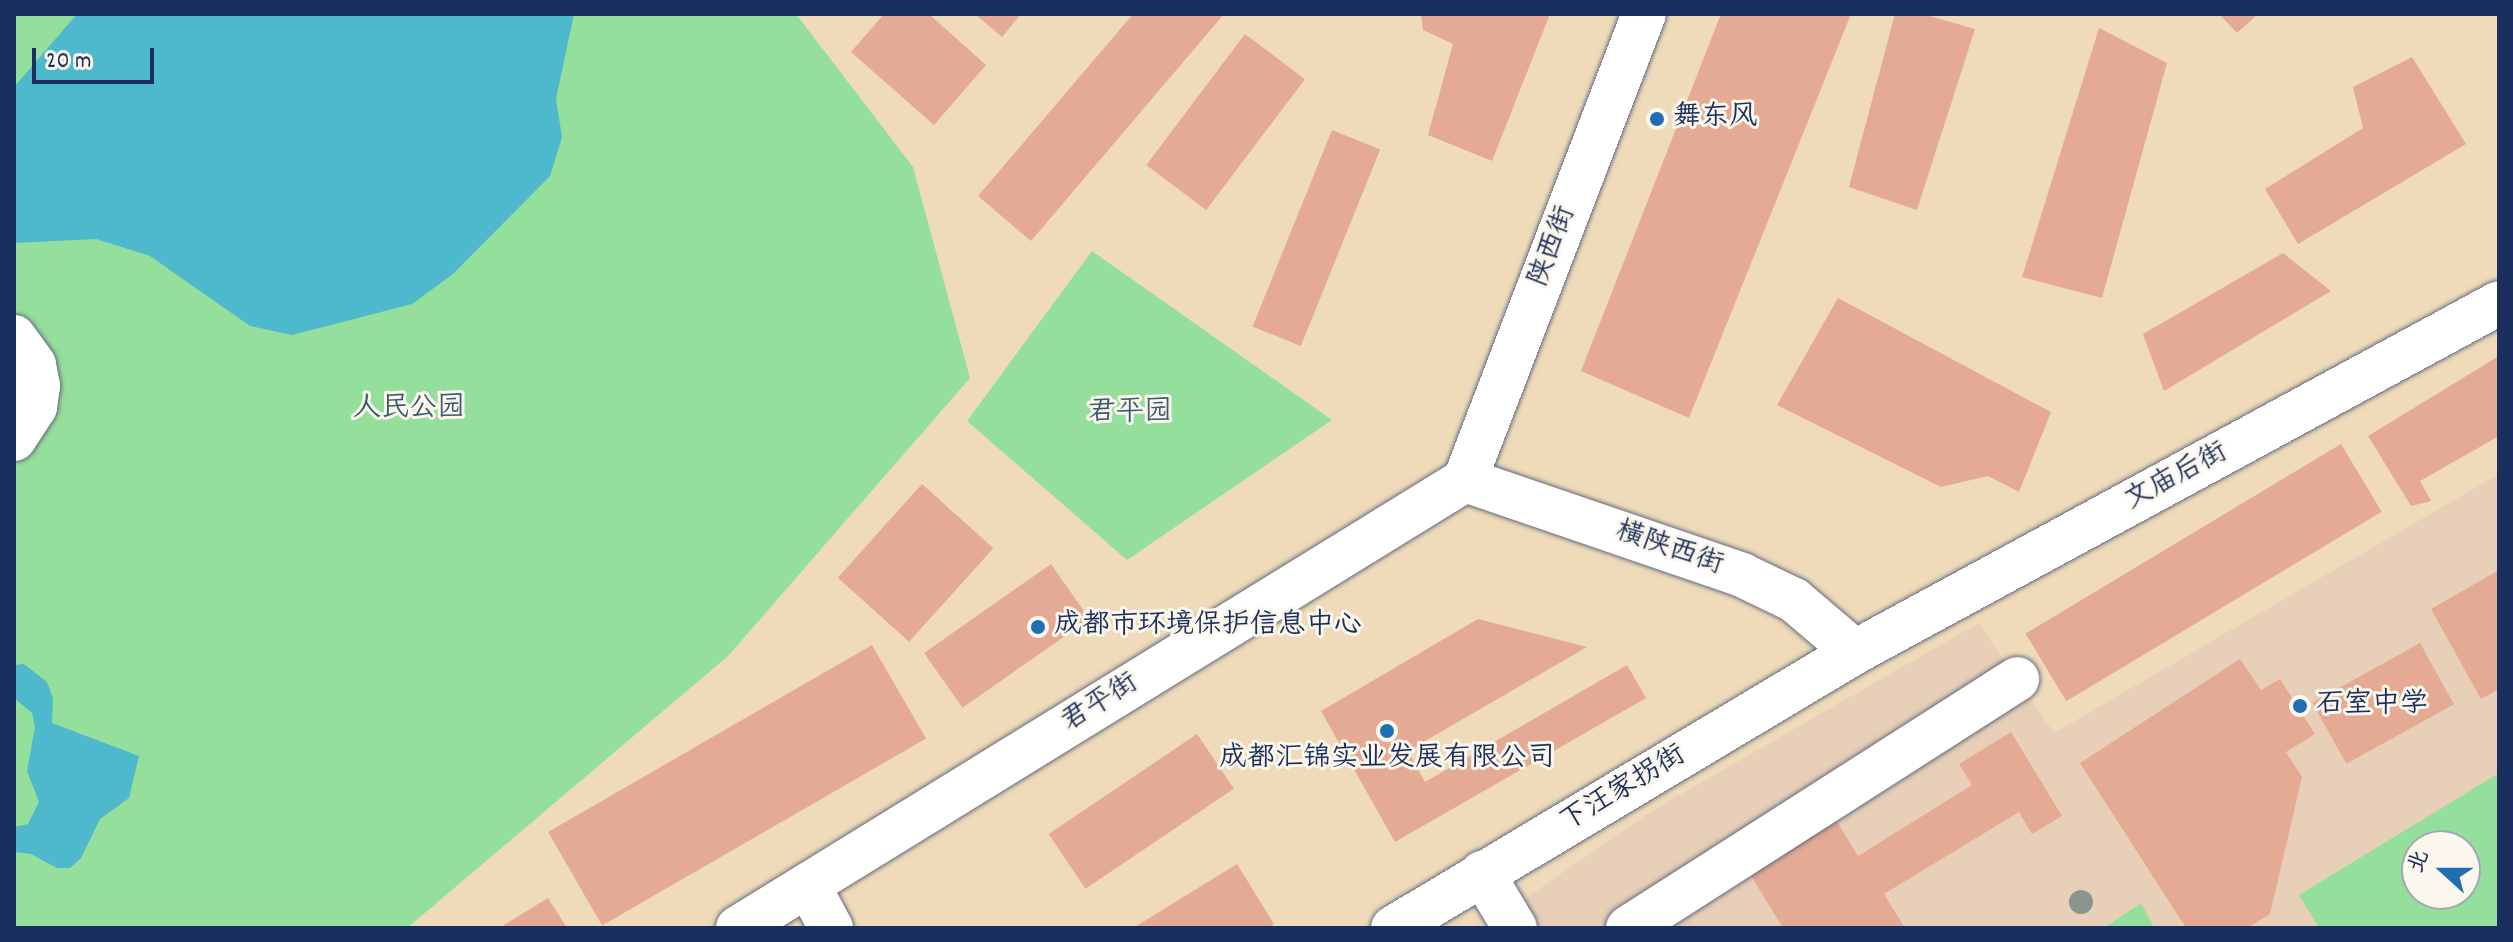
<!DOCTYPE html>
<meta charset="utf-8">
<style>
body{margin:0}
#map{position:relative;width:2513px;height:942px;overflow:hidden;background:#efdbba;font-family:Dekko,"LXGW WenKai TC",sans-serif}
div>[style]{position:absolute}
.built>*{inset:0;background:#e7cfb8}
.green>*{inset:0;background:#94df9b}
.water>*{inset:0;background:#4eb8cc}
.building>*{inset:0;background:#e5aa94;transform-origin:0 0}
.roads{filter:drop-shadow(0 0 2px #656b7e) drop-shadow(0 0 2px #656b7e)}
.minor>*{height:44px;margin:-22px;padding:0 22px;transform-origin:22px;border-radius:22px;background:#fff}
.trees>*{width:24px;height:24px;margin:-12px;border-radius:50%;background:#8b9590}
.dots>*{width:22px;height:22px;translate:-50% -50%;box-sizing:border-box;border:4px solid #fbf7ec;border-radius:50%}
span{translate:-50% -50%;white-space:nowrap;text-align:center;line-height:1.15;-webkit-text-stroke:6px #fbf7ec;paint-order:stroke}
.poi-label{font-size:28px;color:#1b2f5e}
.left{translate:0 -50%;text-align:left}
.street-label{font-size:28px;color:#1b2f5e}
.park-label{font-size:28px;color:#395b6d}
.frame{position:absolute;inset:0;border:16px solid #1b2f5e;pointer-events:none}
.north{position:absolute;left:2401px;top:830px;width:80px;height:80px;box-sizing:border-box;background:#fbf7ec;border:2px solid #a1a7b3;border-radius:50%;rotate:291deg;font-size:22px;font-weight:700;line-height:32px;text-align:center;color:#1b2f5e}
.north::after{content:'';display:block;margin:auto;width:28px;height:36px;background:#1f6fb2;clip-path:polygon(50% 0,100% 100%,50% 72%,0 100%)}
.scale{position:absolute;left:32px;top:48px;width:122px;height:36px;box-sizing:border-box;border:4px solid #1b2f5e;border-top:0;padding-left:10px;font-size:24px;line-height:28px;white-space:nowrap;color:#1b2f5e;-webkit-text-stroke:6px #fbf7ec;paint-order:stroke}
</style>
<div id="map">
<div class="built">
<i style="clip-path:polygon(evenodd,2499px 474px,2499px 928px,1483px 928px,1653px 810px,1979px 623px,2054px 733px,2499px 474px,2417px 846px,2465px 846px,2465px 894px,2417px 894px,2417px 846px)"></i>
</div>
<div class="green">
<i style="clip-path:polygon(14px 14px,796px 14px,913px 167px,970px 378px,728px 656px,407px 928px,14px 928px)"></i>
<i style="clip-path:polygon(1092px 251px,1332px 420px,1127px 560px,967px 421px)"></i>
<i style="clip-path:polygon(evenodd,2499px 773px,2499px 928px,2319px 928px,2299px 895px,2499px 773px,2417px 846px,2465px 846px,2465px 894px,2417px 894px,2417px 846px)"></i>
<i style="clip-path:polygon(2141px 903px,2154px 928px,2104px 928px)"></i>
</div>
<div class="water">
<i style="clip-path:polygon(77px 14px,574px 14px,556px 99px,562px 137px,550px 176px,453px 274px,412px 304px,292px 335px,250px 326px,150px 256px,96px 239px,14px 243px,14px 87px)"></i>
<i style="clip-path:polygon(24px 664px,47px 682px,53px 698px,52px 723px,139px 756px,129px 798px,100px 819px,81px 858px,70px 868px,57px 868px,31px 854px,14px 852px,14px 827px,28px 824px,39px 802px,27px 771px,35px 727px,32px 713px,14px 698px,14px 665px)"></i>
</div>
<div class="building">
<i style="clip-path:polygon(884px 14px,929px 14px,986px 65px,934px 125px,851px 52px)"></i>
<i style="clip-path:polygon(975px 14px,1021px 14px,1002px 37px)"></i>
<i style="clip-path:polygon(1133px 14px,1224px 14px,1031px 241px,978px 196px)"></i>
<i style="clip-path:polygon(1421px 14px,1550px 14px,1492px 161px,1428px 135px,1453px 44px,1423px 30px)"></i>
<i style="clip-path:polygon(1721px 14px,1851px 14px,1689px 418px,1581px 371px)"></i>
<i style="clip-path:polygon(1895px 14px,1923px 14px,1975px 29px,1917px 210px,1849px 187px)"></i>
<i style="clip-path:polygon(2219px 14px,2258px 14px,2237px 33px)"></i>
<i style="clip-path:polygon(2099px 28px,2167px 63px,2102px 298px,2022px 277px)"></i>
<i style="left:1245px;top:34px;width:75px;height:164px;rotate:37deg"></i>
<i style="clip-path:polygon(2412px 57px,2466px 144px,2298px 244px,2265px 189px,2363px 128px,2353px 87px)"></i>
<i style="left:1332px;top:130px;width:52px;height:212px;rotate:22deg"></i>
<i style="clip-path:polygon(2283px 253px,2331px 291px,2164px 391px,2143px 334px)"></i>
<i style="clip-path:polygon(1838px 298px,2051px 412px,2019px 492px,1988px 476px,1941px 487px,1777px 405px)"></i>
<i style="clip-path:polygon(2499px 356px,2499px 436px,2420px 481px,2431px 501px,2411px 506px,2368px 436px)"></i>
<i style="left:2341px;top:444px;width:79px;height:368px;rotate:59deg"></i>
<i style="left:922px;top:484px;width:96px;height:126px;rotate:42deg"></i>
<i style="left:1051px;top:564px;width:67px;height:155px;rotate:55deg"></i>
<i style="clip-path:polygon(2499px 570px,2499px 689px,2481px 699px,2431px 609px)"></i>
<i style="clip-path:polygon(1478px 619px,1587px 647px,1408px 751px,1425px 782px,1627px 665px,1646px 698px,1395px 842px,1321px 711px)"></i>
<i style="left:2420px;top:643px;width:70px;height:123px;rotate:61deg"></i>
<i style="left:872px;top:645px;width:108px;height:374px;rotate:60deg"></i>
<i style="clip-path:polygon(2240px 659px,2261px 690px,2280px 679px,2315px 734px,2286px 752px,2302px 777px,2270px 914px,2247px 928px,2186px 928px,2080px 763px)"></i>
<i style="clip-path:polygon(2011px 732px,2062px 816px,2032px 834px,2019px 812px,1884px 894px,1905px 928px,1783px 928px,1747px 869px,1833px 815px,1858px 856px,1972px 785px,1959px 764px)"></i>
<i style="left:1197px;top:734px;width:66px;height:179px;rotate:56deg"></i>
<i style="clip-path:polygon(1237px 864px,1274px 924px,1269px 928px,1133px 928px)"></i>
<i style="clip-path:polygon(548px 898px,567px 928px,499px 928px)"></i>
</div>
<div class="roads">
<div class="minor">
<i style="left:14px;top:337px;width:34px;rotate:54deg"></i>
<i style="left:34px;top:365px;width:21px;rotate:79deg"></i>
<i style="left:38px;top:386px;width:21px;rotate:98deg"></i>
<i style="left:35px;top:407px;width:38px;rotate:123deg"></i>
<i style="left:1465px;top:480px;width:499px;rotate:-69deg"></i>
<i style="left:1465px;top:480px;width:293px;rotate:18.9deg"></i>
<i style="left:1742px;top:575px;width:58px;rotate:25.7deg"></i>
<i style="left:1794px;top:600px;width:80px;rotate:40.4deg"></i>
<i style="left:1482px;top:873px;width:64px;rotate:59deg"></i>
<i style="left:808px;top:885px;width:49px;rotate:61.9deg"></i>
<i style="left:738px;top:928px;width:854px;rotate:-31.64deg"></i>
<i style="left:1393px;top:928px;width:538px;rotate:-30.85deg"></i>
<i style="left:1855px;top:652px;width:732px;rotate:-28.45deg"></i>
<i style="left:1628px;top:928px;width:462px;rotate:-32.6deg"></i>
</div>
</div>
<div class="trees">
<i style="left:2081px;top:902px"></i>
</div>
<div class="dots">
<i style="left:1657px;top:119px;background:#1f6fb2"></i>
<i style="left:1038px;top:627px;background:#1f6fb2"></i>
<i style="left:2300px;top:706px;background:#1f6fb2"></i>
<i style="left:1387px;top:731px;background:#1f6fb2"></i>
</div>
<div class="poi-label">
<span class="left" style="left:1673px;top:119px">舞东风</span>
<span class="left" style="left:1054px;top:627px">成都市环境保护信息中心</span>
<span class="left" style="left:2316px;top:706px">石室中学</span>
<span style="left:1387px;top:760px">成都汇锦实业发展有限公司</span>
</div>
<div class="street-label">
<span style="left:1554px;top:247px;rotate:-69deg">陕西街</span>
<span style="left:2177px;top:478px;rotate:-28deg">文庙后街</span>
<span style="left:1669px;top:550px;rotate:19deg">横陕西街</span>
<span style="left:1101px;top:704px;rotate:-32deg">君平街</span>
<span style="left:1624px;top:790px;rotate:-31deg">下汪家拐街</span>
</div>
<div class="park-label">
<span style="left:409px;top:410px">人民公园</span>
<span style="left:1130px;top:414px">君平园</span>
</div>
<div class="frame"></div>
<div class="north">北</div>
<div class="scale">20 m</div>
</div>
